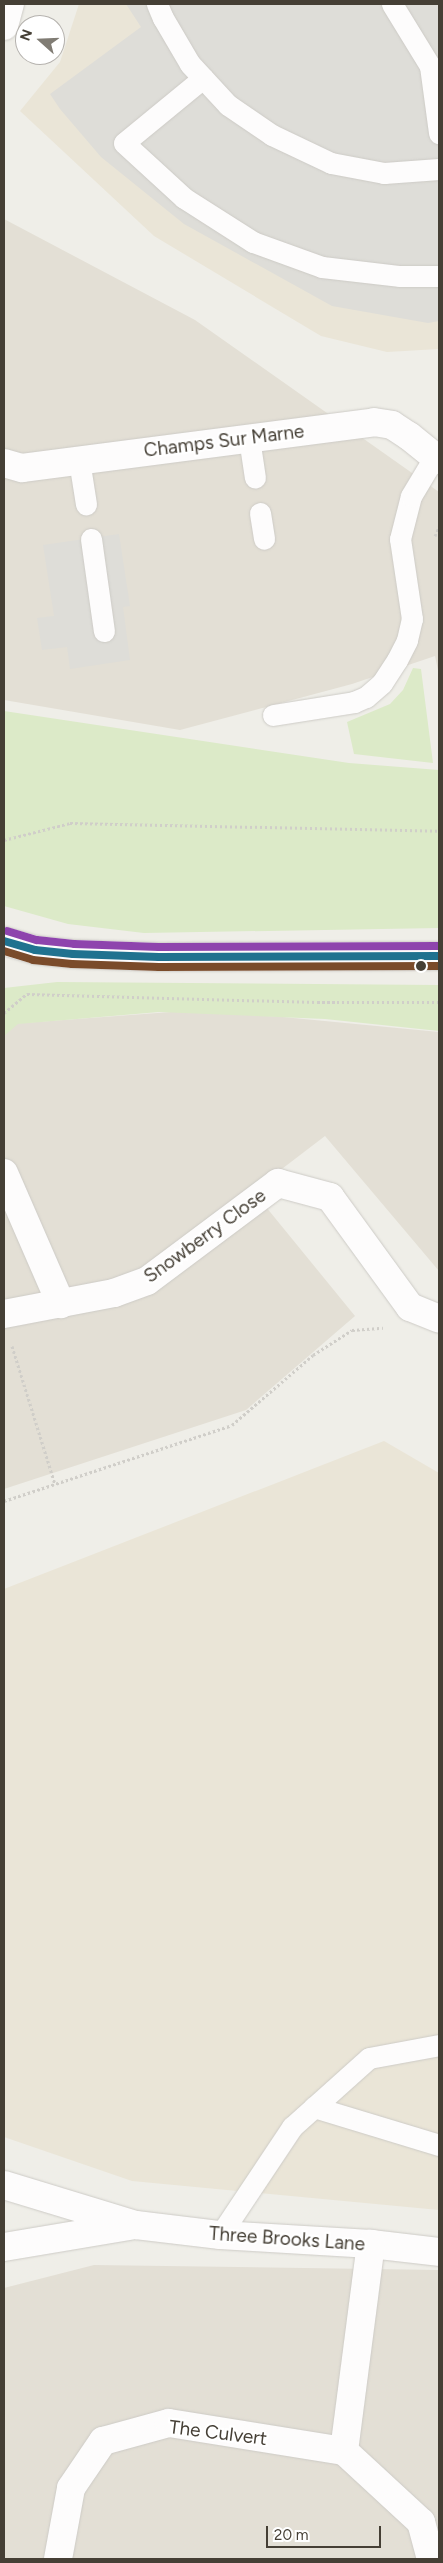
<!DOCTYPE html>
<style>
body{margin:0}
#map{position:relative;width:443px;height:2563px;overflow:hidden;background:#efeee8;font-family:Figtree,sans-serif}
div>[style]{position:absolute}
.residential>*{inset:0;background:#e3dfd5}
.education>*{inset:0;background:#eae5d7}
.green>*{inset:0;background:#dceac8}
.parking>*{inset:0;background:#deddd8}
.path>*{height:3px;margin-top:-1.5px;transform-origin:0;background:repeating-linear-gradient(90deg,#d0cec9 0 2.5px,transparent 0 5px)}
.roads{filter:drop-shadow(0 0 1px #cdcbc6) drop-shadow(0 0 1px #cdcbc6)}
.service>*{height:21px;margin:-10.5px;padding:0 10.5px;transform-origin:10.5px;border-radius:10.5px;background:#fdfcfc}
.minor>*{height:28px;margin:-14px;padding:0 14px;transform-origin:14px;border-radius:14px;background:#fdfcfc}
.tertiary>*{height:28px;margin:-14px;padding:0 14px;transform-origin:14px;border-radius:14px;background:#fdfcfc}
.bus-1>*{height:8px;margin:-4px;padding:0 4px;transform-origin:4px;border-radius:4px;background:#20728f}
.bus-2>*{height:8px;margin:-4px;padding:0 4px;transform-origin:4px;border-radius:4px;background:#7a4b2a}
.bus-3>*{height:8px;margin:-4px;padding:0 4px;transform-origin:4px;border-radius:4px;background:#8e44ad}
.dots>*{width:14px;height:14px;translate:-50% -50%;box-sizing:border-box;border:2px solid #fff;border-radius:50%}
span{translate:-50% -50%;white-space:nowrap;text-align:center;line-height:1.15;-webkit-text-stroke:4.5px #fff;paint-order:stroke}
.street-label{font-size:19px;color:#453f35}
.frame{position:absolute;inset:0;border:5px solid #453f35;pointer-events:none}
.north{position:absolute;left:15px;top:15px;width:50px;height:50px;box-sizing:border-box;background:#fff;border:1px solid #b5b2ae;border-radius:50%;rotate:290deg;font-size:14px;font-weight:700;line-height:20px;text-align:center;color:#453f35}
.north::after{content:'';display:block;margin:auto;width:18px;height:22px;background:#807c74;clip-path:polygon(50% 0,100% 100%,50% 72%,0 100%)}
.scale{position:absolute;left:266px;top:2526px;width:115px;height:22px;box-sizing:border-box;border:2px solid #453f35;border-top:0;padding-left:6px;font-size:15px;line-height:18px;white-space:nowrap;color:#453f35;-webkit-text-stroke:4px #fff;paint-order:stroke}
</style>
<div id="map">
<div class="residential">
<i style="clip-path:polygon(4px 219px,195px 320px,439px 492px,439px 675px,435px 656px,352px 684px,180px 730px,4px 700px)"></i>
<i style="clip-path:polygon(184px 1011px,283px 1017px,439px 1032px,439px 1271px,325px 1136px,253px 1191px,355px 1316px,246px 1410px,4px 1489px,4px 1028px,10px 1024px)"></i>
<i style="clip-path:polygon(94px 2265px,439px 2270px,439px 2559px,4px 2559px,4px 2288px)"></i>
</div>
<div class="education">
<i style="clip-path:polygon(79px 4px,439px 4px,439px 349px,387px 352px,321px 336px,154px 236px,20px 111px,60px 62px)"></i>
<i style="clip-path:polygon(384px 1441px,439px 1473px,439px 2210px,132px 2181px,4px 2137px,4px 1589px)"></i>
</div>
<div class="green">
<i style="clip-path:polygon(413px 668px,421px 669px,433px 763px,354px 754px,347px 722px,390px 704px,403px 690px)"></i>
<i style="clip-path:polygon(4px 711px,349px 763px,439px 770px,439px 928px,144px 933px,68px 924px,4px 906px)"></i>
<i style="clip-path:polygon(57px 982px,439px 985px,439px 1031px,325px 1019px,159px 1012px,18px 1024px,4px 1036px,4px 988px)"></i>
</div>
<div class="parking">
<i style="clip-path:polygon(126px 4px,439px 4px,439px 321px,428px 323px,332px 306px,184px 224px,101px 157px,60px 109px,50px 94px,141px 27px)"></i>
<i style="clip-path:polygon(119px 534px,130px 606px,123px 607px,130px 660px,70px 669px,67px 647px,42px 650px,37px 618px,54px 616px,43px 545px)"></i>
</div>
<div class="path">
<i style="left:435px;top:536px;width:10px;rotate:-66deg"></i>
<i style="left:4px;top:840px;width:68px;rotate:-14.4deg"></i>
<i style="left:70px;top:823px;width:369px;rotate:1.2deg"></i>
<i style="left:4px;top:1013px;width:30px;rotate:-40deg"></i>
<i style="left:27px;top:994px;width:290px;rotate:1.6deg"></i>
<i style="left:317px;top:1002px;width:122px"></i>
<i style="left:12px;top:1346px;width:145px;rotate:72.7deg"></i>
<i style="left:4px;top:1501px;width:240px;rotate:-18.4deg"></i>
<i style="left:232px;top:1425px;width:107px;rotate:-40.8deg"></i>
<i style="left:313px;top:1355px;width:46px;rotate:-32.7deg"></i>
<i style="left:352px;top:1330px;width:31px;rotate:-4deg"></i>
</div>
<div class="roads">
<div class="service">
<i style="left:157px;top:4px;width:15px;rotate:67deg"></i>
<i style="left:163px;top:18px;width:53px;rotate:59.6deg"></i>
<i style="left:190px;top:64px;width:56px;rotate:47.2deg"></i>
<i style="left:228px;top:105px;width:53px;rotate:34.3deg"></i>
<i style="left:272px;top:135px;width:65px;rotate:25.4deg"></i>
<i style="left:331px;top:163px;width:54px;rotate:10.7deg"></i>
<i style="left:384px;top:173px;width:55px;rotate:-4.2deg"></i>
<i style="left:392px;top:4px;width:73px;rotate:58.5deg"></i>
<i style="left:430px;top:66px;width:68px;rotate:82.3deg"></i>
<i style="left:203px;top:78px;width:102px;rotate:140.6deg"></i>
<i style="left:124px;top:143px;width:81px;rotate:42.5deg"></i>
<i style="left:184px;top:198px;width:82px;rotate:32.5deg"></i>
<i style="left:253px;top:242px;width:73px;rotate:19.9deg"></i>
<i style="left:322px;top:267px;width:79px;rotate:6.6deg"></i>
<i style="left:400px;top:276px;width:39px"></i>
<i style="left:249px;top:438px;width:40px;rotate:81.5deg"></i>
<i style="left:79px;top:460px;width:45px;rotate:81deg"></i>
<i style="left:260px;top:513px;width:26px;rotate:81deg"></i>
<i style="left:91px;top:539px;width:93px;rotate:82deg"></i>
<i style="left:273px;top:715px;width:82px;rotate:-9.1deg"></i>
<i style="left:354px;top:702px;width:13px;rotate:-23deg"></i>
<i style="left:366px;top:697px;width:21px;rotate:-41deg"></i>
<i style="left:382px;top:683px;width:27px;rotate:-57deg"></i>
<i style="left:397px;top:660px;width:22px;rotate:-63deg"></i>
<i style="left:407px;top:640px;width:22px;rotate:-77deg"></i>
<i style="left:412px;top:619px;width:81px;rotate:-98.5deg"></i>
<i style="left:400px;top:539px;width:44px;rotate:-75.7deg"></i>
<i style="left:411px;top:496px;width:47px;rotate:-59deg"></i>
<i style="left:314px;top:2107px;width:131px;rotate:16.9deg"></i>
<i style="left:220px;top:2235px;width:130px;rotate:-56.3deg"></i>
<i style="left:292px;top:2127px;width:103px;rotate:-41.9deg"></i>
<i style="left:369px;top:2058px;width:71px;rotate:-10.5deg"></i>
</div>
<div class="minor">
<i style="left:4px;top:26px;width:23px;rotate:-75deg"></i>
<i style="left:4px;top:463px;width:19px;rotate:16deg"></i>
<i style="left:22px;top:468px;width:355px;rotate:-7.4deg"></i>
<i style="left:374px;top:422px;width:18px;rotate:9deg"></i>
<i style="left:392px;top:425px;width:20px;rotate:33deg"></i>
<i style="left:409px;top:436px;width:38px;rotate:39deg"></i>
<i style="left:4px;top:1173px;width:143px;rotate:66.5deg"></i>
<i style="left:4px;top:1314px;width:112px;rotate:-10.8deg"></i>
<i style="left:114px;top:1293px;width:35px;rotate:-20deg"></i>
<i style="left:147px;top:1281px;width:164px;rotate:-36.8deg"></i>
<i style="left:278px;top:1183px;width:54px;rotate:15.1deg"></i>
<i style="left:330px;top:1197px;width:136px;rotate:54deg"></i>
<i style="left:410px;top:1307px;width:31px;rotate:22deg"></i>
<i style="left:4px;top:2185px;width:138px;rotate:16.9deg"></i>
<i style="left:136px;top:2225px;width:85px;rotate:6.8deg"></i>
<i style="left:220px;top:2235px;width:151px;rotate:3.4deg"></i>
<i style="left:371px;top:2244px;width:68px;rotate:6.7deg"></i>
<i style="left:4px;top:2247px;width:127px;rotate:-9.5deg"></i>
<i style="left:344px;top:2451px;width:209px;rotate:-82.6deg"></i>
<i style="left:58px;top:2559px;width:72px;rotate:-79.6deg"></i>
<i style="left:71px;top:2488px;width:57px;rotate:-55.8deg"></i>
<i style="left:103px;top:2441px;width:68px;rotate:-15.3deg"></i>
<i style="left:169px;top:2423px;width:177px;rotate:9.1deg"></i>
<i style="left:344px;top:2451px;width:105px;rotate:42.7deg"></i>
<i style="left:421px;top:2522px;width:38px;rotate:75deg"></i>
</div>
<div class="tertiary">
<i style="left:4px;top:941px;width:32px;rotate:16deg"></i>
<i style="left:35px;top:950px;width:38px;rotate:6deg"></i>
<i style="left:73px;top:954px;width:86px;rotate:2deg"></i>
<i style="left:159px;top:957px;width:280px;rotate:-0.2deg"></i>
</div>
</div>
<div class="bus-1">
<i style="left:4px;top:941px;width:32px;rotate:16deg"></i>
<i style="left:35px;top:950px;width:38px;rotate:6deg"></i>
<i style="left:73px;top:954px;width:86px;rotate:2deg"></i>
<i style="left:159px;top:957px;width:280px;rotate:-0.2deg"></i>
</div>
<div class="bus-2">
<i style="left:4px;top:951px;width:30px;rotate:17deg"></i>
<i style="left:33px;top:960px;width:39px;rotate:6deg"></i>
<i style="left:72px;top:964px;width:87px;rotate:2deg"></i>
<i style="left:159px;top:967px;width:280px;rotate:-0.2deg"></i>
</div>
<div class="bus-3">
<i style="left:7px;top:931px;width:31px;rotate:17deg"></i>
<i style="left:37px;top:940px;width:37px;rotate:6deg"></i>
<i style="left:74px;top:944px;width:85px;rotate:2deg"></i>
<i style="left:159px;top:947px;width:280px;rotate:-0.2deg"></i>
</div>
<div class="dots">
<i style="left:421px;top:966px;background:#453f35"></i>
</div>
<div class="street-label">
<span style="left:224px;top:441px;rotate:-7deg">Champs Sur Marne</span>
<span style="left:205px;top:1236px;rotate:-36deg">Snowberry Close</span>
<span style="left:287px;top:2239px;rotate:4deg">Three Brooks Lane</span>
<span style="left:218px;top:2433px;rotate:7deg">The Culvert</span>
</div>
<div class="frame"></div>
<div class="north">N</div>
<div class="scale">20 m</div>
</div>
